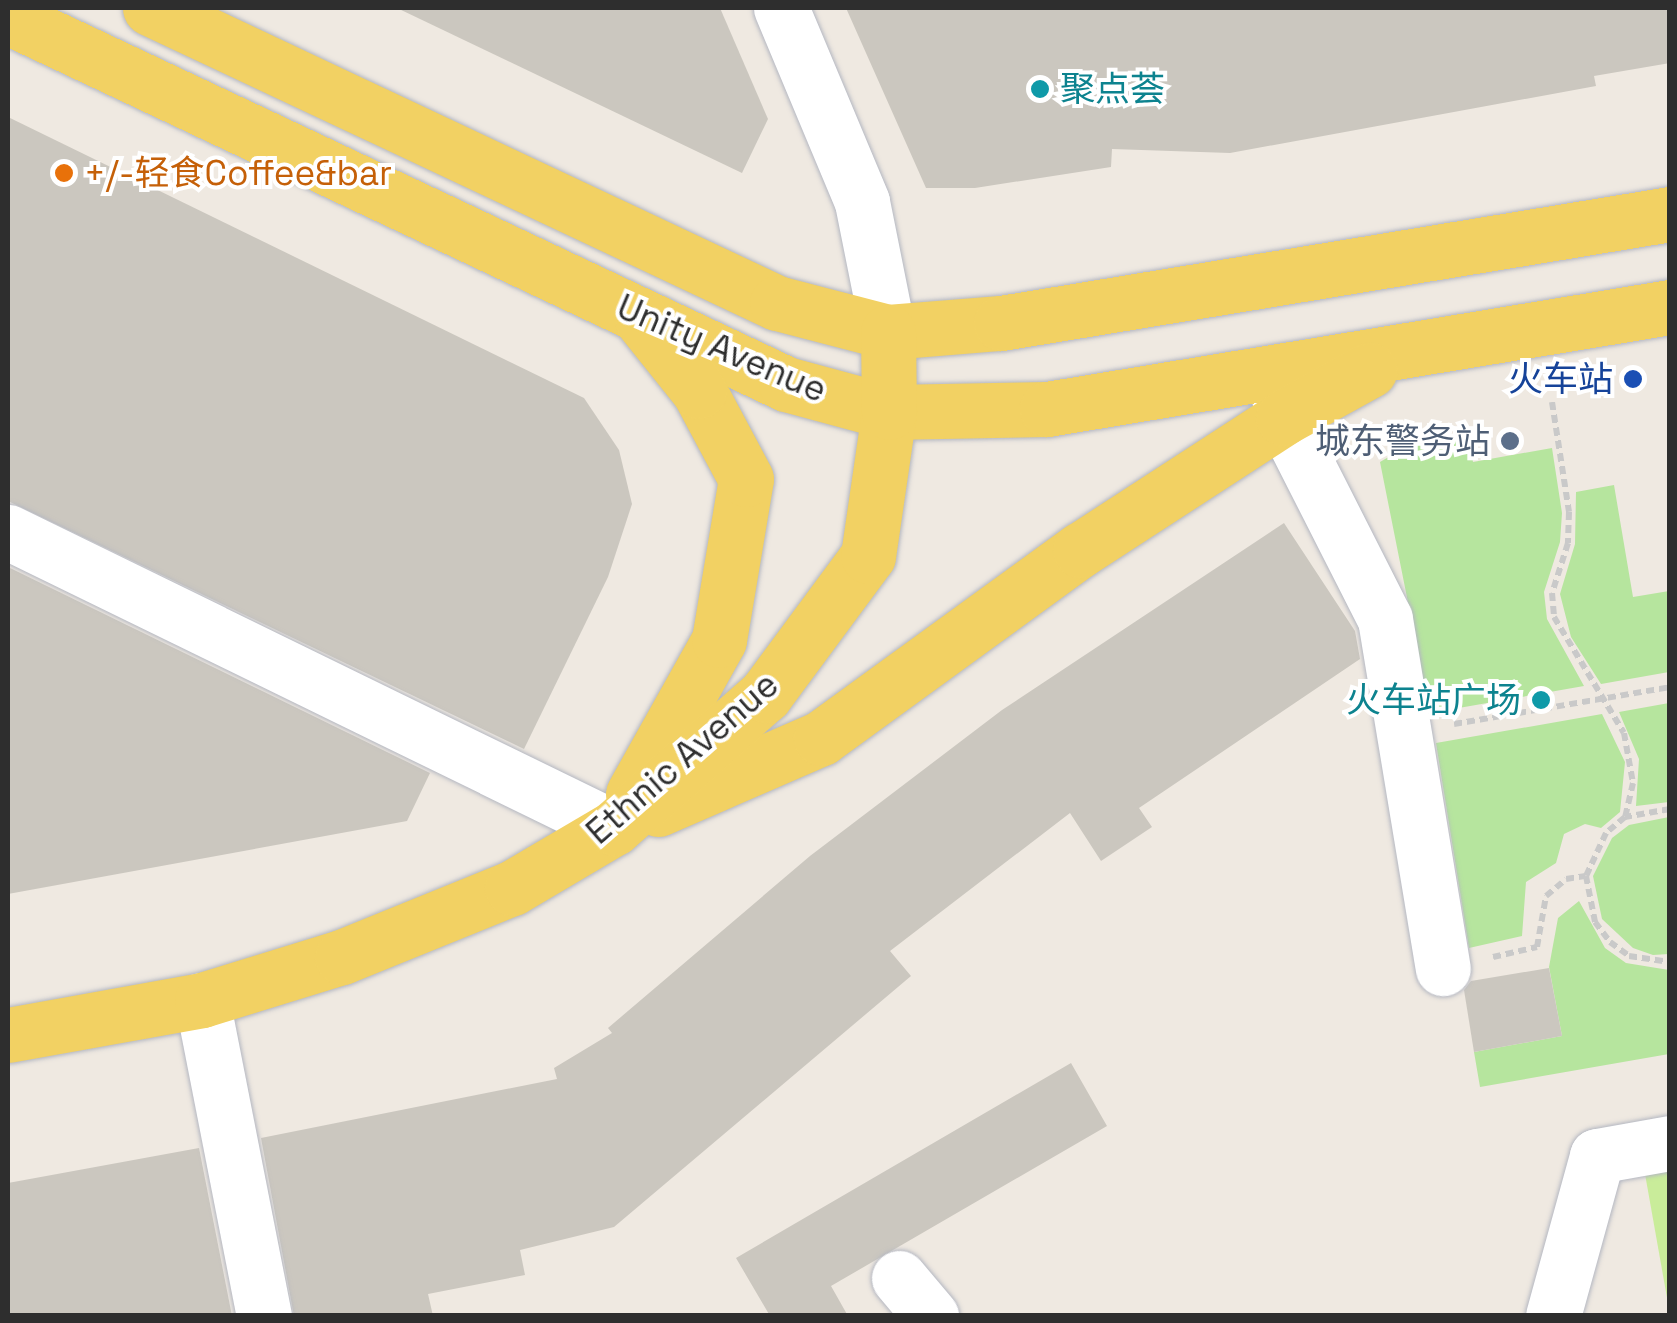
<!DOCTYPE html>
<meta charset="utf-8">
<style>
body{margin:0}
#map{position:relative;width:1677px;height:1323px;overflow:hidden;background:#efe9e1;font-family:"Space Grotesk","Noto Sans SC",sans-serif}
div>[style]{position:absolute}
.green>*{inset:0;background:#b6e59e}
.pitch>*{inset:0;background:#c9ec9a}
.building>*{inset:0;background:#cbc7bf}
.path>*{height:6px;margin-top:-3px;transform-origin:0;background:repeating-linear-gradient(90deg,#c9c9c9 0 8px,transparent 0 13px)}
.roads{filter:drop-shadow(0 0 2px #b4b7c1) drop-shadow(0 0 2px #b4b7c1)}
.minor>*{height:55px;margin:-27.5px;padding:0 27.5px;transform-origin:27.5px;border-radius:27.5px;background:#fff}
.major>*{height:55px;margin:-27.5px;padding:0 27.5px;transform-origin:27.5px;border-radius:27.5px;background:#f2d163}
.dots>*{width:28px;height:28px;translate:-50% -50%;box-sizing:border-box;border:5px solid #fff;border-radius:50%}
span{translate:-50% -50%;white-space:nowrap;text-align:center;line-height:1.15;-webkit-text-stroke:8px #fff;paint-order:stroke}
.culture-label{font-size:35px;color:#0d838f}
.left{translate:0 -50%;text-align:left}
.right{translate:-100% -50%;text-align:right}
.food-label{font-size:35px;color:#c56008}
.street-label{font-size:35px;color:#2e2e2e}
.transit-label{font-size:35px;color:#164399}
.service-label{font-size:35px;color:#4e5e75}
.frame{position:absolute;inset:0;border:10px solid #2e2e2e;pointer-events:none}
</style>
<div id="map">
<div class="green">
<i style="clip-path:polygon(1468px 433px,1473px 462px,1552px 448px,1562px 513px,1560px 542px,1544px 592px,1547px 619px,1584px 686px,1430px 713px,1380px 462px,1414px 442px)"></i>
<i style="clip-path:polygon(1614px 485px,1633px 597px,1669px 591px,1669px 672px,1601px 684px,1571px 637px,1560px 594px,1575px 544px,1576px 492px)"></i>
<i style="clip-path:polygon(1669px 703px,1669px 802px,1636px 806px,1639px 759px,1619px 712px)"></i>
<i style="clip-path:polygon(1602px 714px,1625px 762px,1620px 812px,1601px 828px,1585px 824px,1564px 834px,1556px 863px,1526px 882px,1522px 936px,1469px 948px,1436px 743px)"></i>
<i style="clip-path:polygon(1669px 817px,1669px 954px,1653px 955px,1633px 948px,1602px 919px,1593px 876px,1612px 838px,1629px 825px)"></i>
<i style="clip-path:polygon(1579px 901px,1605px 948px,1626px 963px,1669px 970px,1669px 1054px,1480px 1087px,1474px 1052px,1562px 1036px,1549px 967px,1558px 918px)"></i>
</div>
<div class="pitch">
<i style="clip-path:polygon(1669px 1170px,1669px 1309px,1645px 1174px)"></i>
</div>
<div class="building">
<i style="clip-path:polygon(397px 8px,720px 8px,768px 119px,742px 173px)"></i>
<i style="clip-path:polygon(846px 8px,1670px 8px,1670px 63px,1594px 76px,1596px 86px,1230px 153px,1112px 149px,1111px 167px,975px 188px,926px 188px)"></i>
<i style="clip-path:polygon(8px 117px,584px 398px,619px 450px,632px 504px,608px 577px,524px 749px,8px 501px)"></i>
<i style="clip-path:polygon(1284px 523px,1355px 631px,1360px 659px,1139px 808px,1152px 827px,1101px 861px,1070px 813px,890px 951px,911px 976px,614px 1227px,520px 1250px,525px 1275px,428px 1294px,433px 1316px,294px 1316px,261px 1138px,557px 1079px,554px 1068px,612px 1033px,608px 1028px,810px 856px,1002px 710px)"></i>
<i style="clip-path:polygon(8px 567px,430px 773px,407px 821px,8px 894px)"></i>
<i style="clip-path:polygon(1549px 968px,1562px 1036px,1474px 1052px,1464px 990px,1471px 981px)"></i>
<i style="clip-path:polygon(1071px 1063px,1107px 1126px,831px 1286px,848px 1316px,770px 1316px,736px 1258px)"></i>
<i style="clip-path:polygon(199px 1148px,232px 1316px,8px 1316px,8px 1183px)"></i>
</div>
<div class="path">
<i style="left:1552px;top:402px;width:111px;rotate:81.2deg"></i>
<i style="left:1569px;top:512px;width:31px;rotate:92deg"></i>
<i style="left:1568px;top:543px;width:52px;rotate:107.7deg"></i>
<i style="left:1552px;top:593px;width:24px;rotate:85deg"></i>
<i style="left:1554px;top:617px;width:135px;rotate:58.9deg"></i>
<i style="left:1624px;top:733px;width:51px;rotate:79.8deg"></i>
<i style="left:1633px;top:783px;width:35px;rotate:103deg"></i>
<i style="left:1454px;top:724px;width:219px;rotate:-9.7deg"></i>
<i style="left:1670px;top:809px;width:46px;rotate:169.9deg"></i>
<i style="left:1625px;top:817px;width:25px;rotate:140deg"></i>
<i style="left:1606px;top:833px;width:47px;rotate:114.9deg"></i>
<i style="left:1586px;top:876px;width:47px;rotate:78.9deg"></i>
<i style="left:1595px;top:922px;width:25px;rotate:53deg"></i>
<i style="left:1610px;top:942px;width:24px;rotate:36deg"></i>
<i style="left:1629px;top:956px;width:41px;rotate:8.3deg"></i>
<i style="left:1493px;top:957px;width:45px;rotate:-12.8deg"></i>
<i style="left:1537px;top:947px;width:52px;rotate:-80deg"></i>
<i style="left:1546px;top:896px;width:26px;rotate:-40deg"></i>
<i style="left:1566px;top:879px;width:20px;rotate:-9deg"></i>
</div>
<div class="roads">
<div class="minor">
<i style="left:781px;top:8px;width:210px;rotate:67.3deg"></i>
<i style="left:862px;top:202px;width:133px;rotate:78.7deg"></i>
<i style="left:1274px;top:372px;width:47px;rotate:78.9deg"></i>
<i style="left:1283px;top:418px;width:225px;rotate:63.1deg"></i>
<i style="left:1385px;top:619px;width:354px;rotate:80.6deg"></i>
<i style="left:8px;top:532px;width:674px;rotate:26.03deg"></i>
<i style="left:202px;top:1000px;width:322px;rotate:78.9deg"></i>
<i style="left:899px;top:1278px;width:50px;rotate:49.9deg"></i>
<i style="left:1553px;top:1316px;width:166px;rotate:-74.6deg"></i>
<i style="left:1597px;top:1156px;width:74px;rotate:-10.1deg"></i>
</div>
<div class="major">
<i style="left:150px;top:8px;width:693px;rotate:25.2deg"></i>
<i style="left:777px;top:303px;width:115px;rotate:14.6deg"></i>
<i style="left:888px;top:332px;width:113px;rotate:-4.6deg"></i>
<i style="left:1001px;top:323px;width:678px;rotate:-9.25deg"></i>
<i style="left:8px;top:17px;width:860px;rotate:25.25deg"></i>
<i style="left:786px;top:384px;width:107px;rotate:15.2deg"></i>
<i style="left:889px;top:412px;width:158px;rotate:-1.1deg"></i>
<i style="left:1047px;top:409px;width:631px;rotate:-9.3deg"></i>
<i style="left:633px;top:794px;width:176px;rotate:-60.8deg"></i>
<i style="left:719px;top:640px;width:163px;rotate:-80.5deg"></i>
<i style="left:746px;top:479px;width:100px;rotate:-118.1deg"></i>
<i style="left:699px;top:391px;width:90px;rotate:-128.7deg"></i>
<i style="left:658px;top:809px;width:178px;rotate:-23.5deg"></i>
<i style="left:821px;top:738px;width:320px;rotate:-36deg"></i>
<i style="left:1080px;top:550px;width:242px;rotate:-33deg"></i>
<i style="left:1283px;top:418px;width:99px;rotate:-28.9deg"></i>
<i style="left:8px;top:1035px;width:197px;rotate:-10.2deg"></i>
<i style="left:202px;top:1000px;width:146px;rotate:-17.1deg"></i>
<i style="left:342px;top:957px;width:183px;rotate:-22.1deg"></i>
<i style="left:512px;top:888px;width:118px;rotate:-30.5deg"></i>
<i style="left:614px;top:828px;width:201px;rotate:-41.4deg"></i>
<i style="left:765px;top:695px;width:173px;rotate:-53.5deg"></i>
<i style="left:868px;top:556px;width:146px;rotate:-81.7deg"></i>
<i style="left:889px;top:412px;width:80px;rotate:-90.7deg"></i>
</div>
</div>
<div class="dots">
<i style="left:1040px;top:89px;background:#0f9aa8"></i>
<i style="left:64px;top:173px;background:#e8710a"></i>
<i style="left:1633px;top:379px;background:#1a4fb4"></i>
<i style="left:1510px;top:441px;background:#5c6f8a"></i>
<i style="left:1541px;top:700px;background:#0f9aa8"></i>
</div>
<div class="culture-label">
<span class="left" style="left:1060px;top:89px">聚点荟</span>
<span class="right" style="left:1521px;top:700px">火车站广场</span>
</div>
<div class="food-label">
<span class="left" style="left:84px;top:173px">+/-轻食Coffee&amp;bar</span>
</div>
<div class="street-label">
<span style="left:722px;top:348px;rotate:23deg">Unity Avenue</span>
<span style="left:682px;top:758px;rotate:-41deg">Ethnic Avenue</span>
</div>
<div class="transit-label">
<span class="right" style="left:1613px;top:379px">火车站</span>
</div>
<div class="service-label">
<span class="right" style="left:1490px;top:441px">城东警务站</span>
</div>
<div class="frame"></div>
</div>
